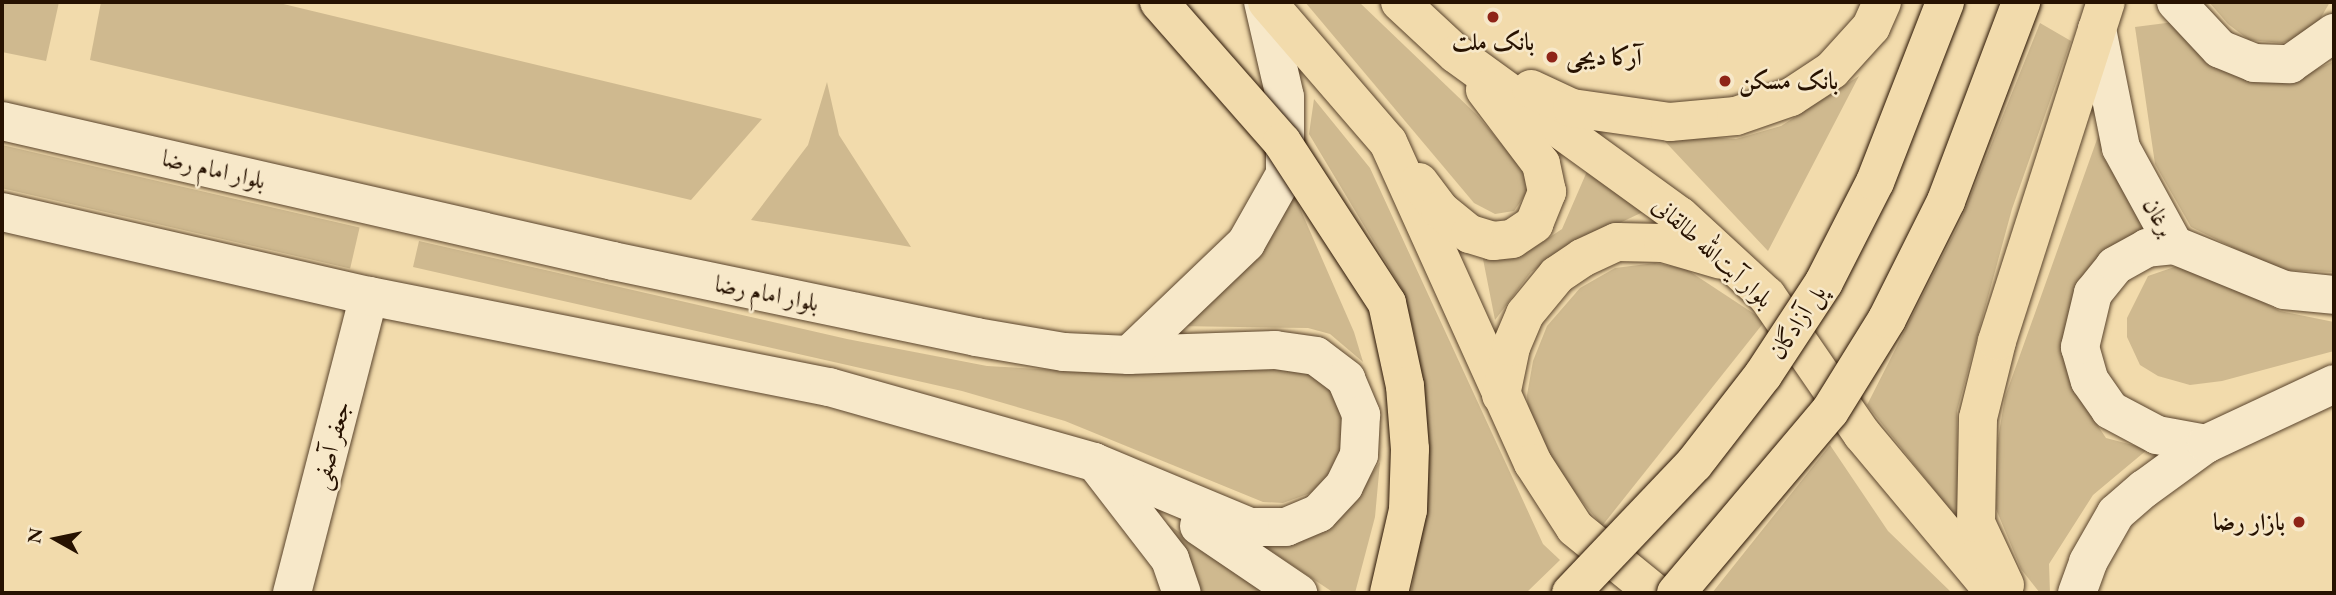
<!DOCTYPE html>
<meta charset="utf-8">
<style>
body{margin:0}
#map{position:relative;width:2336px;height:595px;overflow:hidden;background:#f2dbac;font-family:"EB Garamond",Amiri,serif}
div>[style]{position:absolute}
.green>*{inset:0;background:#cfb98f;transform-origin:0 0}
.roads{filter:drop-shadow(0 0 2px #5a442c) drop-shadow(0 0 2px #5a442c)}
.street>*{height:38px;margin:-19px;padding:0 19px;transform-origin:19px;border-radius:19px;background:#f7e8c9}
.secondary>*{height:38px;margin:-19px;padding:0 19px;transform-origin:19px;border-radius:19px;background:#f7e8c9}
.primary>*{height:38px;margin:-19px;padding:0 19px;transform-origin:19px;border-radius:19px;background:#f2dbac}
.bridges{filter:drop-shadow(0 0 2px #271201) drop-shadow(0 0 2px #271201)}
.primary-bridge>*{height:38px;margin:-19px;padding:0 19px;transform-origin:19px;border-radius:19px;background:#f2dbac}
.dots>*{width:19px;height:19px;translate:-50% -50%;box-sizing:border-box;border:4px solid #f7e8c9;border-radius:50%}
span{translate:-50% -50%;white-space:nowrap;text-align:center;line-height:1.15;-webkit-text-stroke:5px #f7e8c9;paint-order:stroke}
.poi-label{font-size:24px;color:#271201;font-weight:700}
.left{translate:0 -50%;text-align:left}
.right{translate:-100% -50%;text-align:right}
.street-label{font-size:24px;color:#271201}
.frame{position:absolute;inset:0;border:4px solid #271201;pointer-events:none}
.north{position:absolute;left:21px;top:504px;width:70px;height:70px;-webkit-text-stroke:5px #f7e8c9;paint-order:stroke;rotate:279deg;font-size:19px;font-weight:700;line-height:28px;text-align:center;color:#271201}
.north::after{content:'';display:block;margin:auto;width:24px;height:32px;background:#271201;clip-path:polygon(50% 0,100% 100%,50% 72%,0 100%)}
</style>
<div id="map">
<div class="green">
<i style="clip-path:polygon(2px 2px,59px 2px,46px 61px,2px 52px)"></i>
<i style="clip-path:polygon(101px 2px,275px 2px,762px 119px,691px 200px,90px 60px)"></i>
<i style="clip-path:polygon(1305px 2px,1359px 2px,1476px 114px,1523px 169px,1527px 192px,1514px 211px,1495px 214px,1474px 203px)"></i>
<i style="clip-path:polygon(2209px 2px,2330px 2px,2312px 33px,2282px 43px,2249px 40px,2228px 24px)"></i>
<i style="clip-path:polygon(2174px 22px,2304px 75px,2334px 61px,2334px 272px,2279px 270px,2191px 227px,2155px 164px,2135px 27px)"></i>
<i style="clip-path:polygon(2040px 23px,2071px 41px,2012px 209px,1957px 411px,1959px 521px,1867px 405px,1961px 220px)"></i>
<i style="clip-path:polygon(1859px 76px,1768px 251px,1657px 133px,1736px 139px,1781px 126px)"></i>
<i style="clip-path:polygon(827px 82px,839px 135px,911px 247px,751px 220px,808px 145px)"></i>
<i style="clip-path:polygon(1314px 99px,1370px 168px,1543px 544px,1560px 560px,1526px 593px,1411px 593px,1425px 513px,1424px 391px,1415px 336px,1402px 289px,1309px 134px)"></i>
<i style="clip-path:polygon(2105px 117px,2101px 154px,2149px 228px,2114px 245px,2076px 393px,2106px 438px,2148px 449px,2093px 495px,2049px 564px,2050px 593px,2040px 593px,2021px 569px,1996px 509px,1997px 445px,2005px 397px)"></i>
<i style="left:2px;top:145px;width:367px;height:42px;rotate:13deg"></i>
<i style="clip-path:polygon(1588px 169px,1643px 212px,1579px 242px,1531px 272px,1495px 320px,1483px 259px,1520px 257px,1562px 229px)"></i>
<i style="clip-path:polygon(1292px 190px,1354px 332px,1363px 362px,1330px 334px,1308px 328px,1174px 326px)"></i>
<i style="clip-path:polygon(419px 241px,847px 339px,987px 366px,1093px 372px,1311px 366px,1344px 400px,1346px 453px,1316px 491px,1283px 503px,1263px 502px,1065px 421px,962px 391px,413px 267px)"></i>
<i style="clip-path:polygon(1655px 263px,1686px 269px,1765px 321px,1602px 526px,1543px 453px,1529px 427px,1527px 395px,1533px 361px,1547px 326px,1580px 288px,1615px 268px)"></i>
<i style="clip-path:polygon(2180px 265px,2195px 266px,2280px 311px,2334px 322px,2334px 351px,2222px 381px,2190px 385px,2158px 376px,2140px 365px,2127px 337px,2127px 318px,2148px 276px)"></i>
<i style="clip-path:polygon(1830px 445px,1888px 531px,1952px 593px,1712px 593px)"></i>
<i style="clip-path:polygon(1380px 462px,1375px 517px,1355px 593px,1334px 593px,1259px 543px,1341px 515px)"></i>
<i style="clip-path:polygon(1165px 522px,1266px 593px,1200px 593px)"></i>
</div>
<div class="roads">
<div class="street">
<i style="left:292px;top:593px;width:307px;rotate:-75.5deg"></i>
</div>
<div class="secondary">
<i style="left:2176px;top:2px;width:64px;rotate:46.9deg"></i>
<i style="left:2220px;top:49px;width:37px;rotate:22deg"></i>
<i style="left:2254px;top:63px;width:36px;rotate:2deg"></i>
<i style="left:2290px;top:64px;width:54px;rotate:-35.2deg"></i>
<i style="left:2097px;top:29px;width:121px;rotate:78.6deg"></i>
<i style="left:2121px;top:148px;width:111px;rotate:61.3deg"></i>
<i style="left:2174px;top:245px;width:119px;rotate:22.2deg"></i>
<i style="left:2284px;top:290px;width:50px;rotate:5.7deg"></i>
<i style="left:2px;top:121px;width:627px;rotate:12.91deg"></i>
<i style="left:613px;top:261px;width:371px;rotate:11.8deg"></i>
<i style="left:976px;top:337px;width:89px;rotate:9.7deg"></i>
<i style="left:1064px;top:352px;width:65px;rotate:2.6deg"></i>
<i style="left:1129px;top:355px;width:146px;rotate:-2deg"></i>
<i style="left:1275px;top:350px;width:41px;rotate:8.3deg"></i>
<i style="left:1316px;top:356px;width:38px;rotate:37deg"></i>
<i style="left:1346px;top:379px;width:39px;rotate:67deg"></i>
<i style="left:1361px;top:415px;width:40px;rotate:92.9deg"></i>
<i style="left:1359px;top:455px;width:34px;rotate:116deg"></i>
<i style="left:1344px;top:486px;width:37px;rotate:133deg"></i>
<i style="left:1319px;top:513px;width:36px;rotate:157deg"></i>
<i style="left:1286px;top:527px;width:36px;rotate:180deg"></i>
<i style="left:1250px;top:527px;width:169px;rotate:-157.4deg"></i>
<i style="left:2px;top:212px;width:376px;rotate:12.9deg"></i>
<i style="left:369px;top:296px;width:469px;rotate:11.2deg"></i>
<i style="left:829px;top:387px;width:275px;rotate:15.8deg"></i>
<i style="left:1094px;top:462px;width:24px;rotate:30deg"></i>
<i style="left:2174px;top:245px;width:27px;rotate:174deg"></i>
<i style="left:2147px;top:248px;width:37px;rotate:151deg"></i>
<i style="left:2115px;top:266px;width:35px;rotate:129deg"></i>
<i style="left:2093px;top:293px;width:56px;rotate:103.5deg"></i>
<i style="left:2080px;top:347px;width:35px;rotate:74deg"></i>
<i style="left:2090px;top:381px;width:35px;rotate:55deg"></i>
<i style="left:2110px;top:410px;width:53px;rotate:28deg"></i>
<i style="left:2157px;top:435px;width:50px;rotate:10.4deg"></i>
<i style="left:1129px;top:355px;width:162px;rotate:-43.7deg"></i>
<i style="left:1246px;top:243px;width:79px;rotate:-60.5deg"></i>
<i style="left:1285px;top:174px;width:77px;rotate:-90deg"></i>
<i style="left:1285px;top:97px;width:98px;rotate:-103deg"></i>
<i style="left:1098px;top:466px;width:118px;rotate:52.3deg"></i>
<i style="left:1170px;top:559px;width:36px;rotate:71deg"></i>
<i style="left:1199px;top:526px;width:120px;rotate:34.1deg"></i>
<i style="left:2077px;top:593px;width:33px;rotate:-70deg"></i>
<i style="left:2088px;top:562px;width:56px;rotate:-60.3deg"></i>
<i style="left:2116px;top:513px;width:37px;rotate:-41deg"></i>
<i style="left:2144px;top:489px;width:77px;rotate:-36deg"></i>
<i style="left:2206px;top:444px;width:141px;rotate:-25.1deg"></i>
</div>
<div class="primary">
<i style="left:1267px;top:2px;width:185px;rotate:49.2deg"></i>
<i style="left:1388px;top:142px;width:352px;rotate:65.7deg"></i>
<i style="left:1533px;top:463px;width:77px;rotate:57.1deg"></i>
<i style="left:1575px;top:528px;width:103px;rotate:39.1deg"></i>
<i style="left:1400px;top:2px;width:76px;rotate:42.9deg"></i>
<i style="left:1456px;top:54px;width:276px;rotate:35.9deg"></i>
<i style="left:1680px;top:216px;width:118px;rotate:42.6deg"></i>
<i style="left:1767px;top:296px;width:168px;rotate:55.5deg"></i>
<i style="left:1862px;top:434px;width:207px;rotate:50.1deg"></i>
<i style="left:1531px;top:89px;width:45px;rotate:24.9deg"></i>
<i style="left:1572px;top:108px;width:99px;rotate:8.1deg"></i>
<i style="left:1670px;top:122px;width:66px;rotate:-5.2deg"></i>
<i style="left:1736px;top:116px;width:58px;rotate:-19.1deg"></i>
<i style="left:1791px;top:97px;width:49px;rotate:-33.4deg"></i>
<i style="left:1832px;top:70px;width:58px;rotate:-47.8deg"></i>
<i style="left:1871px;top:27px;width:27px;rotate:-66deg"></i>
<i style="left:1419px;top:182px;width:35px;rotate:53deg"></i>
<i style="left:1440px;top:210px;width:38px;rotate:39deg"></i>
<i style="left:1470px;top:234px;width:24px;rotate:17deg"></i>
<i style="left:1493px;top:241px;width:19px;rotate:-6deg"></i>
<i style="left:1512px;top:239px;width:27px;rotate:-34deg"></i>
<i style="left:1534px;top:224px;width:35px;rotate:-68deg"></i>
<i style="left:1547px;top:192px;width:29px;rotate:-102deg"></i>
<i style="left:1541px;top:164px;width:93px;rotate:-127.1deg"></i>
<i style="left:1501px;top:395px;width:49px;rotate:-78.2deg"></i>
<i style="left:1511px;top:347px;width:36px;rotate:-67deg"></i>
<i style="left:1525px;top:314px;width:50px;rotate:-50.6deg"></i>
<i style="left:1557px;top:275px;width:30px;rotate:-34deg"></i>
<i style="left:1582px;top:258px;width:38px;rotate:-25deg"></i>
<i style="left:1617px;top:242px;width:46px;rotate:1.2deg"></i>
<i style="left:1663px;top:243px;width:60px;rotate:16.3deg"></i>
<i style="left:2005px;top:585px;width:68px;rotate:-115.1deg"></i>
<i style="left:1976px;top:523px;width:105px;rotate:-88.9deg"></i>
<i style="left:1978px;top:418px;width:79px;rotate:-76.1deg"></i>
<i style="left:1997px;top:341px;width:356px;rotate:-72.2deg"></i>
</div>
</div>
<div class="bridges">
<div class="primary-bridge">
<i style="left:1159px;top:2px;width:186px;rotate:48.7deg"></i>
<i style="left:1282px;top:142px;width:192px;rotate:56.9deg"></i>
<i style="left:1387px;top:303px;width:85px;rotate:77.8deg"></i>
<i style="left:1405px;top:386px;width:63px;rotate:85.5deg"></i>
<i style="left:1410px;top:449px;width:61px;rotate:91.9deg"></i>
<i style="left:1408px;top:510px;width:85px;rotate:102.9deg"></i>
<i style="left:1571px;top:593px;width:178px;rotate:-46.4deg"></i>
<i style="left:1694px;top:464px;width:113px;rotate:-52.2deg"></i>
<i style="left:1763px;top:375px;width:111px;rotate:-56.7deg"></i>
<i style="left:1824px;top:282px;width:112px;rotate:-63deg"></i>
<i style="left:1875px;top:182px;width:193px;rotate:-68.7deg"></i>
<i style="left:1676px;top:593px;width:238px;rotate:-49.8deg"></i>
<i style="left:1830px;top:411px;width:108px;rotate:-58.2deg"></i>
<i style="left:1887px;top:319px;width:132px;rotate:-63.4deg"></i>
<i style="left:1946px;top:201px;width:213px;rotate:-69.3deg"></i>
</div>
</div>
<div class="dots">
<i style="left:1493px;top:17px;background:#8f2418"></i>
<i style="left:1552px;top:57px;background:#8f2418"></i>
<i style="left:1725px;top:81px;background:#8f2418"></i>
<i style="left:2299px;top:522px;background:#8f2418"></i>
</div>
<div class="poi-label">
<span style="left:1493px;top:42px">بانک ملت</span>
<span class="left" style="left:1566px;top:57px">آرکا دیجی</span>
<span class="left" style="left:1739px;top:81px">بانک مسکن</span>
<span class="right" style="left:2285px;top:522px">بازار رضا</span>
</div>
<div class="street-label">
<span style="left:214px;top:169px;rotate:13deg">بلوار امام رضا</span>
<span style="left:2159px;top:217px;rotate:61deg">برغان</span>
<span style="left:1713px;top:252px;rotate:42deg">بلوار آیت‌الله طالقانی</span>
<span style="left:767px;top:293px;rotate:11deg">بلوار امام رضا</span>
<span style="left:1797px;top:322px;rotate:-57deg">پل آزادگان</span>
<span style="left:331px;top:445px;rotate:-75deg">جعفر آصفی</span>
</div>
<div class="frame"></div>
<div class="north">N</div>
</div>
